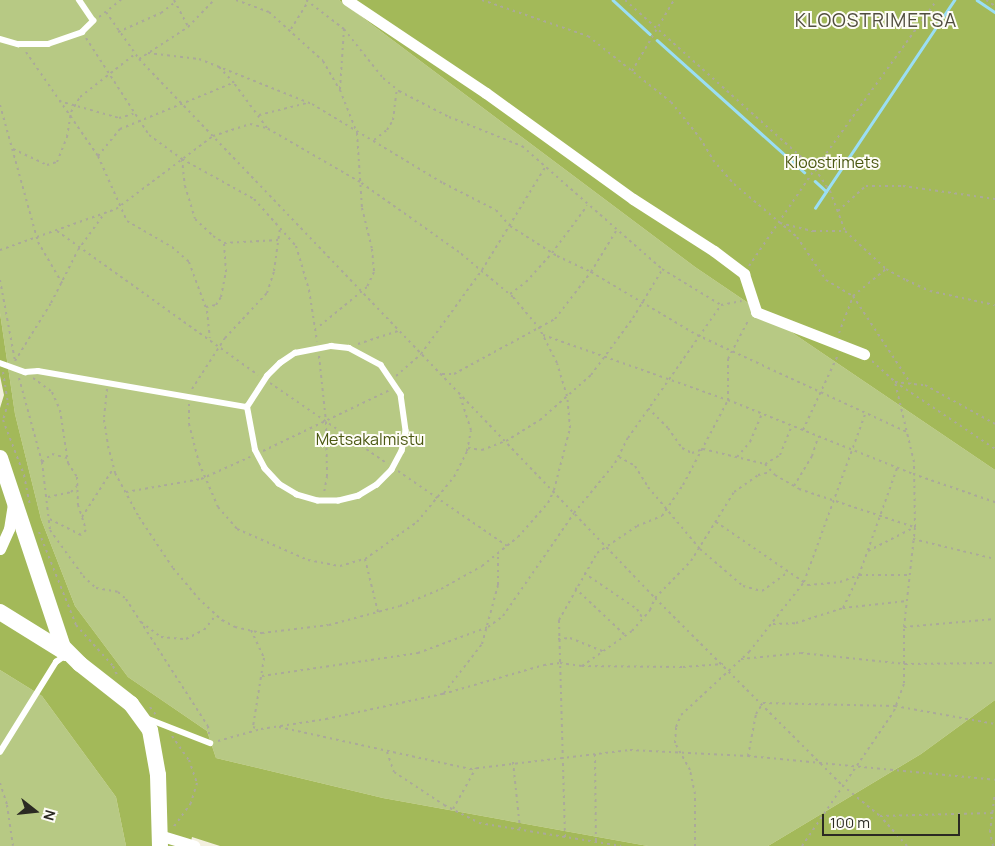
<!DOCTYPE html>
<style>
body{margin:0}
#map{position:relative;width:995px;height:846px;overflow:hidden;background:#f3f0de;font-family:Manrope,sans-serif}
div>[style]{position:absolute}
.green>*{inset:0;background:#b7c984}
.forest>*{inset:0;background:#a3b959}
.stream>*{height:2.5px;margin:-1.25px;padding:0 1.25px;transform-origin:1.25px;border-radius:1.25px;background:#9adef5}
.path>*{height:2px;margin-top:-1px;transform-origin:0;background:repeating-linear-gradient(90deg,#aba99a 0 2.5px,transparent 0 6.5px)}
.lane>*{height:5.5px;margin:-2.75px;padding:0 2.75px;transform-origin:2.75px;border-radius:2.75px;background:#fff}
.street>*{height:11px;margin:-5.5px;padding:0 5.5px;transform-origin:5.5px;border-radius:5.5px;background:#fff}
.secondary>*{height:16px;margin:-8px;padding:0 8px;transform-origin:8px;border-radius:8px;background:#fff}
span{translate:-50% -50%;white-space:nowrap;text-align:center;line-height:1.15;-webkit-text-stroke:4px #fefdf6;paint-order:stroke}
.park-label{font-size:16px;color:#4b5812}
.quarter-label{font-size:19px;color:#514e3f;letter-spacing:1px}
.north{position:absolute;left:10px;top:786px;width:50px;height:50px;-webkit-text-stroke:4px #fefdf6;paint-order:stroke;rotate:106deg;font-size:14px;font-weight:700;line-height:20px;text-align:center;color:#2b2a23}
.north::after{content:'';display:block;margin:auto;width:18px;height:22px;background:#2b2a23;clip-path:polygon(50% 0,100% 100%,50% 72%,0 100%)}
.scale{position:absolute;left:822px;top:814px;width:138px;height:22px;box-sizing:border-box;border:2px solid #2b2a23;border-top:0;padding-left:6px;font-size:15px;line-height:18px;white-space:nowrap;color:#2b2a23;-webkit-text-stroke:4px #fefdf6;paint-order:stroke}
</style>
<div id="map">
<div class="green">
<i style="clip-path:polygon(0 0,339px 0,695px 267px,995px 470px,995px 700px,921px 754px,768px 846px,648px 846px,383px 798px,216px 758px,207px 731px,128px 677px,75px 606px,41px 519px,15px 414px,0 313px)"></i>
<i style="clip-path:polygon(0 670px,42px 696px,116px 797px,126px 846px,0 846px)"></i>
</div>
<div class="forest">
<i style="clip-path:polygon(339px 0,995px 0,995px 470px,695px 267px)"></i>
<i style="clip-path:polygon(0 313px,15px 414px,41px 519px,75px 606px,128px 677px,207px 731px,216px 758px,383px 798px,648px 846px,220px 846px,192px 837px,190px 846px,126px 846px,116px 797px,42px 696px,0 670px,0 408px,4px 395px,0 376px)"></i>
<i style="clip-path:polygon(995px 700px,995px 846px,768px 846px,921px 754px)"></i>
</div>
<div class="stream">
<i style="left:613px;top:0;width:50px;rotate:42.6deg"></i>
<i style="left:977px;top:0;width:22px;rotate:34deg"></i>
<i style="left:657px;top:40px;width:198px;rotate:41.9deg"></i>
<i style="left:815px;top:181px;width:15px;rotate:42deg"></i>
<i style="left:815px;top:208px;width:250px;rotate:-56.2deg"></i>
</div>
<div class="path">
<i style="left:174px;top:0;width:30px;rotate:62deg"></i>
<i style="left:236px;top:0;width:35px;rotate:20deg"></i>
<i style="left:269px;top:12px;width:73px;rotate:42.2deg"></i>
<i style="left:323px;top:61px;width:34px;rotate:60deg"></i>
<i style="left:340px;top:90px;width:46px;rotate:68.4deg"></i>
<i style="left:357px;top:133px;width:75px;rotate:86.2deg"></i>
<i style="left:362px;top:208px;width:42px;rotate:76.3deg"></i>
<i style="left:372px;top:249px;width:23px;rotate:85deg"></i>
<i style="left:374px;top:272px;width:17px;rotate:115deg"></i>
<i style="left:367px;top:287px;width:65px;rotate:140.6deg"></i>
<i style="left:306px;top:0;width:48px;rotate:37.3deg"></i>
<i style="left:344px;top:29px;width:63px;rotate:51.5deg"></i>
<i style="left:383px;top:78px;width:21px;rotate:39deg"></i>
<i style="left:399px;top:91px;width:56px;rotate:27.5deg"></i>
<i style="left:449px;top:117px;width:79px;rotate:21.7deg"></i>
<i style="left:522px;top:146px;width:186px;rotate:41.3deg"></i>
<i style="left:662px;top:269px;width:69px;rotate:31.4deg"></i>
<i style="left:721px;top:305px;width:21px;rotate:-11deg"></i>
<i style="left:482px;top:0;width:112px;rotate:18.8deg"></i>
<i style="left:588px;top:36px;width:106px;rotate:38.5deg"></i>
<i style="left:671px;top:102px;width:46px;rotate:51.1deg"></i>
<i style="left:700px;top:138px;width:26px;rotate:59deg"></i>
<i style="left:713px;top:160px;width:32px;rotate:49deg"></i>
<i style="left:734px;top:184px;width:82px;rotate:40.1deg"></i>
<i style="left:797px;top:237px;width:52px;rotate:56deg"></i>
<i style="left:826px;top:280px;width:31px;rotate:31deg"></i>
<i style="left:853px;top:296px;width:105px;rotate:56.6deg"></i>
<i style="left:625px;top:0;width:254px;rotate:41.7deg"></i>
<i style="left:815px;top:169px;width:27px;rotate:56deg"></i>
<i style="left:830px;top:191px;width:43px;rotate:69.4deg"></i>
<i style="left:986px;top:0;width:11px;rotate:34deg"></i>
<i style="left:106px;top:12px;width:57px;rotate:54.9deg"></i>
<i style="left:139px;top:59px;width:746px;rotate:46.25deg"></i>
<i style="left:655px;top:598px;width:264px;rotate:45deg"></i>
<i style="left:842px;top:785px;width:49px;rotate:39.2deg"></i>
<i style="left:99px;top:17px;width:28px;rotate:-38deg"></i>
<i style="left:291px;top:29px;width:32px;rotate:-58deg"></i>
<i style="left:118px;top:32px;width:47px;rotate:-23.8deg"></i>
<i style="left:161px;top:13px;width:18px;rotate:-38deg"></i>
<i style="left:86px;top:38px;width:116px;rotate:57deg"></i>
<i style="left:149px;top:135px;width:41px;rotate:36deg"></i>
<i style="left:182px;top:159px;width:82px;rotate:29.1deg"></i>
<i style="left:254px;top:199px;width:63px;rotate:48.2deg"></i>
<i style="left:296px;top:246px;width:46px;rotate:73.5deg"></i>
<i style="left:309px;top:290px;width:52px;rotate:81.1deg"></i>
<i style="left:26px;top:52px;width:126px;rotate:55.3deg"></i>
<i style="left:98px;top:156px;width:71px;rotate:66deg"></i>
<i style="left:127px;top:221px;width:52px;rotate:30deg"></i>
<i style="left:172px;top:247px;width:23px;rotate:41deg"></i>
<i style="left:189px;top:262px;width:52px;rotate:69.8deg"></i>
<i style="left:207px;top:311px;width:27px;rotate:84deg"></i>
<i style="left:148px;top:53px;width:51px;rotate:6.7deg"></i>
<i style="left:199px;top:59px;width:122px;rotate:21.7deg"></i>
<i style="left:312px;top:104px;width:153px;rotate:31.1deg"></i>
<i style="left:443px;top:183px;width:59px;rotate:27deg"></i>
<i style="left:496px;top:210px;width:21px;rotate:49deg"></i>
<i style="left:510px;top:226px;width:56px;rotate:32.6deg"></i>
<i style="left:557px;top:256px;width:38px;rotate:25deg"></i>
<i style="left:591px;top:272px;width:123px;rotate:30.7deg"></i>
<i style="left:697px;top:335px;width:231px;rotate:24.8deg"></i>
<i style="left:139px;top:59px;width:59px;rotate:-33.1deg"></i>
<i style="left:188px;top:27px;width:37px;rotate:-46deg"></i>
<i style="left:632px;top:71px;width:82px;rotate:-59.4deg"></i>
<i style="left:340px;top:89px;width:60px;rotate:-86.2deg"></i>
<i style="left:59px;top:101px;width:62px;rotate:15.8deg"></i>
<i style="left:119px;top:118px;width:15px;rotate:-16deg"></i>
<i style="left:0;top:105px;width:142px;rotate:74.5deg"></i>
<i style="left:38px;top:242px;width:48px;rotate:59.7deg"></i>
<i style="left:259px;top:115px;width:49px;rotate:-14deg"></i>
<i style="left:374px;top:140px;width:16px;rotate:-38deg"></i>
<i style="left:387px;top:130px;width:12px;rotate:-59deg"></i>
<i style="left:393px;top:120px;width:31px;rotate:-83deg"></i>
<i style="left:13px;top:149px;width:38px;rotate:25deg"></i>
<i style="left:47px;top:165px;width:10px;rotate:-17deg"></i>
<i style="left:57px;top:162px;width:27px;rotate:-68deg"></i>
<i style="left:67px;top:137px;width:25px;rotate:-81deg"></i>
<i style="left:71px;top:112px;width:17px;rotate:-59deg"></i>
<i style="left:80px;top:97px;width:70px;rotate:-38deg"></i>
<i style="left:98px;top:156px;width:35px;rotate:-51deg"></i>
<i style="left:120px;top:129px;width:122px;rotate:-22.2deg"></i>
<i style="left:182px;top:159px;width:27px;rotate:84deg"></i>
<i style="left:185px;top:186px;width:34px;rotate:73deg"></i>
<i style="left:195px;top:219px;width:25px;rotate:43deg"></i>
<i style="left:213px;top:236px;width:13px;rotate:32deg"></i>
<i style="left:224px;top:243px;width:55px;rotate:-3.1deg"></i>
<i style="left:838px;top:211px;width:38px;rotate:-42deg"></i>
<i style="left:866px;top:186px;width:37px"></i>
<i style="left:903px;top:186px;width:93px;rotate:8deg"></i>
<i style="left:780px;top:223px;width:34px;rotate:14deg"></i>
<i style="left:813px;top:231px;width:32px"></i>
<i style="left:845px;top:231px;width:56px;rotate:42.8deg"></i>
<i style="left:886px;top:269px;width:23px;rotate:29deg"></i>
<i style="left:906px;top:280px;width:26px;rotate:25deg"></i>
<i style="left:930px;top:291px;width:66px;rotate:12.2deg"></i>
<i style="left:57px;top:231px;width:247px;rotate:35.6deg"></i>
<i style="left:0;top:250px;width:123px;rotate:-19.5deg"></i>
<i style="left:116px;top:209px;width:121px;rotate:-37deg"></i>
<i style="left:213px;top:136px;width:39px;rotate:-18deg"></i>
<i style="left:250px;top:124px;width:16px;rotate:14deg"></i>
<i style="left:749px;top:266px;width:117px;rotate:-55.8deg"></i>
<i style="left:815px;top:169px;width:208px;rotate:-54.2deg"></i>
<i style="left:0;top:280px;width:82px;rotate:79.5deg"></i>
<i style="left:510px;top:294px;width:20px;rotate:-37deg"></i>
<i style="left:526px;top:282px;width:39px;rotate:-48deg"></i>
<i style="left:552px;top:253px;width:59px;rotate:-53.3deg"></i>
<i style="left:206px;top:307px;width:10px;rotate:-11deg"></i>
<i style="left:216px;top:305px;width:9px;rotate:-58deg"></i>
<i style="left:221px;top:297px;width:25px;rotate:-79deg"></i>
<i style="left:226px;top:272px;width:29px;rotate:-94deg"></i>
<i style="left:839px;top:333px;width:40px;rotate:-69deg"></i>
<i style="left:853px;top:296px;width:43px;rotate:-39.3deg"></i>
<i style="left:543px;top:335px;width:196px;rotate:19.4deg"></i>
<i style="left:728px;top:400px;width:199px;rotate:21.8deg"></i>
<i style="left:913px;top:474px;width:87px;rotate:18.9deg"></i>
<i style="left:358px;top:344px;width:42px;rotate:-18deg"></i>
<i style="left:319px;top:356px;width:66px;rotate:83.9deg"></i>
<i style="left:326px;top:422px;width:54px;rotate:88.9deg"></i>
<i style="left:327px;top:476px;width:17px;rotate:100deg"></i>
<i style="left:15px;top:361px;width:68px;rotate:-58.2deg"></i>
<i style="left:51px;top:303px;width:59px;rotate:-63deg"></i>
<i style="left:78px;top:250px;width:44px;rotate:-54.2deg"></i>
<i style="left:872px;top:361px;width:31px;rotate:42deg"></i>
<i style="left:895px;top:382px;width:120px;rotate:33.8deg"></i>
<i style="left:3px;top:372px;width:31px;rotate:81deg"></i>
<i style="left:8px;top:403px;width:18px;rotate:106deg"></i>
<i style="left:3px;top:420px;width:59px;rotate:69.1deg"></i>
<i style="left:24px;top:475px;width:32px;rotate:79deg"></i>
<i style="left:442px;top:374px;width:12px"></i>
<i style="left:454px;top:374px;width:115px;rotate:-28.6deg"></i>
<i style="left:555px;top:319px;width:59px;rotate:-52.5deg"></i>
<i style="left:591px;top:272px;width:48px;rotate:-58.6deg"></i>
<i style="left:396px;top:376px;width:33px;rotate:-41deg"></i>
<i style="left:421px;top:354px;width:104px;rotate:-54deg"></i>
<i style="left:482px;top:270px;width:122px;rotate:-58.4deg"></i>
<i style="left:19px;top:378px;width:87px;rotate:74.7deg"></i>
<i style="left:42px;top:462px;width:68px;rotate:83.3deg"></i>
<i style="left:50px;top:530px;width:57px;rotate:54.3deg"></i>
<i style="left:83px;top:576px;width:18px;rotate:43deg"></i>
<i style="left:96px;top:588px;width:22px;rotate:10deg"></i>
<i style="left:118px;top:592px;width:11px;rotate:41deg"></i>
<i style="left:126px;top:599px;width:151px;rotate:57.2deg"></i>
<i style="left:208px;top:726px;width:8px;rotate:83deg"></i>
<i style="left:33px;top:378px;width:24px;rotate:36deg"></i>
<i style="left:52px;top:392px;width:20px;rotate:66deg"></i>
<i style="left:60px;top:410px;width:54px;rotate:81.4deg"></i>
<i style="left:68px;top:463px;width:17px;rotate:57deg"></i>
<i style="left:77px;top:477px;width:28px;rotate:88deg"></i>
<i style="left:78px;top:505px;width:26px;rotate:72deg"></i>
<i style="left:86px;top:530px;width:7px;rotate:135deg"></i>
<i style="left:81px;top:535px;width:35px;rotate:-153deg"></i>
<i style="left:270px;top:383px;width:143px;rotate:34.5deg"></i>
<i style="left:107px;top:389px;width:31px;rotate:96deg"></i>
<i style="left:104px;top:420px;width:26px;rotate:81deg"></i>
<i style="left:108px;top:446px;width:28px;rotate:75deg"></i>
<i style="left:115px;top:473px;width:50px;rotate:61.4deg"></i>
<i style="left:139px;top:517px;width:61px;rotate:56.3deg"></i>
<i style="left:173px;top:568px;width:39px;rotate:50deg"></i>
<i style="left:198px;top:598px;width:33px;rotate:43deg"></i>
<i style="left:222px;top:620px;width:15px;rotate:28deg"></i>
<i style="left:235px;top:627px;width:28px;rotate:13deg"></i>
<i style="left:262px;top:633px;width:67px;rotate:-6.8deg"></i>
<i style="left:329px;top:625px;width:73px;rotate:-15deg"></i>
<i style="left:400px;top:606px;width:44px;rotate:-22.5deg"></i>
<i style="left:441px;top:589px;width:47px;rotate:-29.3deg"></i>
<i style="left:482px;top:566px;width:46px;rotate:-38.9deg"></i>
<i style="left:518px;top:537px;width:45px;rotate:-48.6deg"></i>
<i style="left:548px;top:503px;width:14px;rotate:-65deg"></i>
<i style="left:554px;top:490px;width:64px;rotate:-75.5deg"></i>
<i style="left:570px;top:428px;width:32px;rotate:-95deg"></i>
<i style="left:567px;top:396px;width:34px;rotate:-107deg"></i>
<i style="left:557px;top:363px;width:38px;rotate:-117deg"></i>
<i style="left:540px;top:329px;width:42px;rotate:-130.2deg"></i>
<i style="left:513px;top:297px;width:70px;rotate:-140.2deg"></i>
<i style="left:459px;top:252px;width:121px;rotate:-144.7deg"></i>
<i style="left:360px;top:182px;width:108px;rotate:-149.9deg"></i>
<i style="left:267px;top:128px;width:56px;rotate:-126.3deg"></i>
<i style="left:234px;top:83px;width:25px;rotate:-133deg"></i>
<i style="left:192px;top:389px;width:61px;rotate:-57.1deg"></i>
<i style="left:225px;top:338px;width:62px;rotate:-47deg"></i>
<i style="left:267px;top:293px;width:23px;rotate:-72deg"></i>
<i style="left:274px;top:271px;width:43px;rotate:-82.1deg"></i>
<i style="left:189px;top:404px;width:20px;rotate:90deg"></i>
<i style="left:189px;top:424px;width:40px;rotate:75.6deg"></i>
<i style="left:199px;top:463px;width:48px;rotate:66.6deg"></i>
<i style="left:218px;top:507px;width:29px;rotate:49deg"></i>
<i style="left:237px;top:529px;width:77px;rotate:23.6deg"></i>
<i style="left:308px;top:560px;width:33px;rotate:11deg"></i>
<i style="left:340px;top:566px;width:26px;rotate:-16deg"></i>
<i style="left:365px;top:559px;width:64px;rotate:-35.4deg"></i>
<i style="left:417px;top:522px;width:58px;rotate:-50.6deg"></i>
<i style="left:454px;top:477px;width:29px;rotate:-63deg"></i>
<i style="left:467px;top:451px;width:21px;rotate:-79deg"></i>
<i style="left:471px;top:430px;width:39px;rotate:-108deg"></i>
<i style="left:648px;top:408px;width:28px;rotate:45deg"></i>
<i style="left:668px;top:428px;width:24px;rotate:55deg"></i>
<i style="left:682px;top:448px;width:11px;rotate:27deg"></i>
<i style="left:692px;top:453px;width:12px;rotate:-20deg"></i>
<i style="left:703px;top:449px;width:64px;rotate:13.6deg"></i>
<i style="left:765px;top:464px;width:15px;rotate:48deg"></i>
<i style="left:775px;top:475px;width:28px;rotate:30deg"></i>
<i style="left:799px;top:489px;width:121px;rotate:18.3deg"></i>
<i style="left:803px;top:430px;width:83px;rotate:-65deg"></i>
<i style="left:468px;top:448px;width:14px;rotate:8deg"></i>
<i style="left:482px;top:450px;width:26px;rotate:-21deg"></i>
<i style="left:506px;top:441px;width:40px;rotate:-32deg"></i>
<i style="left:540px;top:420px;width:68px;rotate:-41.4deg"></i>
<i style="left:591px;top:375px;width:71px;rotate:-53.6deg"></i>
<i style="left:633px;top:318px;width:56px;rotate:-58.9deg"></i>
<i style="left:263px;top:451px;width:141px;rotate:-25.7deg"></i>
<i style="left:619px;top:457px;width:18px;rotate:29deg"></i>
<i style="left:635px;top:466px;width:25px;rotate:58deg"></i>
<i style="left:648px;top:487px;width:81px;rotate:50deg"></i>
<i style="left:700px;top:549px;width:57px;rotate:40.7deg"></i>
<i style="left:743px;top:586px;width:20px;rotate:15deg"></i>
<i style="left:762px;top:591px;width:32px;rotate:-36deg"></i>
<i style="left:737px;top:457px;width:20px;rotate:-49deg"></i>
<i style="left:750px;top:442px;width:30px;rotate:-67deg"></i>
<i style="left:42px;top:462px;width:13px;rotate:-39deg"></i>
<i style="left:52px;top:454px;width:16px;rotate:15deg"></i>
<i style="left:765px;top:464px;width:17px;rotate:-31deg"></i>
<i style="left:780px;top:455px;width:31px;rotate:-68deg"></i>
<i style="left:398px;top:471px;width:132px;rotate:34.5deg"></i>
<i style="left:794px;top:486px;width:35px;rotate:-59deg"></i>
<i style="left:812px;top:456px;width:20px;rotate:-72deg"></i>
<i style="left:126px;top:492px;width:76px;rotate:-9.8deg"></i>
<i style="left:201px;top:479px;width:54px;rotate:-24.2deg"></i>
<i style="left:48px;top:497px;width:24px;rotate:-12deg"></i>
<i style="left:71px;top:492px;width:8px;rotate:-45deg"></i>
<i style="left:82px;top:517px;width:57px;rotate:-57.1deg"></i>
<i style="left:716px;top:522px;width:112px;rotate:34.4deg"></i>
<i style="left:808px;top:585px;width:32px;rotate:-5deg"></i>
<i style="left:840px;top:582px;width:20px;rotate:-20deg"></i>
<i style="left:859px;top:575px;width:49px"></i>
<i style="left:39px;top:532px;width:100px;rotate:68.3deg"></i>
<i style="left:76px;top:625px;width:55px;rotate:47.9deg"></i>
<i style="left:113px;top:666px;width:12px;rotate:66deg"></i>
<i style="left:913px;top:539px;width:84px;rotate:13.7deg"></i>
<i style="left:868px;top:551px;width:53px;rotate:-27.1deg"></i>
<i style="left:365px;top:559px;width:55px;rotate:76.2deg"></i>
<i style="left:584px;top:573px;width:64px;rotate:34.2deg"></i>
<i style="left:637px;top:609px;width:12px;rotate:59deg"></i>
<i style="left:575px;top:588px;width:70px;rotate:43.3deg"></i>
<i style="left:843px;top:608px;width:37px;rotate:-64deg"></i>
<i style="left:859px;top:575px;width:114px;rotate:-70.4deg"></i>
<i style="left:141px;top:622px;width:25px;rotate:37deg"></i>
<i style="left:161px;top:637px;width:25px;rotate:5deg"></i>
<i style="left:186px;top:639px;width:20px;rotate:-27deg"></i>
<i style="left:204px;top:630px;width:19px;rotate:-51deg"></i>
<i style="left:773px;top:624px;width:23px;rotate:-2deg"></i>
<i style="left:796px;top:623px;width:49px;rotate:-17.7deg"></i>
<i style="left:843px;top:608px;width:64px;rotate:-6.2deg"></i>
<i style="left:904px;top:627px;width:91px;rotate:-5deg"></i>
<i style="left:251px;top:630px;width:31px;rotate:65deg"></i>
<i style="left:264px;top:658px;width:70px;rotate:99.1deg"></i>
<i style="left:253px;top:727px;width:6px;rotate:18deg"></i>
<i style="left:558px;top:639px;width:12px;rotate:-5deg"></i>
<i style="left:570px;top:638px;width:38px;rotate:22deg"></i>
<i style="left:741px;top:659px;width:60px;rotate:-5.7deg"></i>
<i style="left:801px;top:653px;width:105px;rotate:6deg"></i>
<i style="left:905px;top:664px;width:90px;rotate:-0.6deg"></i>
<i style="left:582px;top:666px;width:61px;rotate:-35deg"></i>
<i style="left:632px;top:631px;width:28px;rotate:-49deg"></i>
<i style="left:650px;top:610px;width:13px;rotate:-67deg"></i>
<i style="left:655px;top:598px;width:52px;rotate:-45.8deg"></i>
<i style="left:691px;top:561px;width:81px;rotate:-58.1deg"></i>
<i style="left:734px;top:492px;width:29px;rotate:-35deg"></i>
<i style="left:758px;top:475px;width:13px;rotate:-13deg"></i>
<i style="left:262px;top:676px;width:158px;rotate:-8.4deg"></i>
<i style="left:418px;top:653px;width:75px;rotate:-20.4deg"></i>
<i style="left:488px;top:627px;width:19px;rotate:-36deg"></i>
<i style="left:503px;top:616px;width:125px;rotate:-55.4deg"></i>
<i style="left:574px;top:513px;width:65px;rotate:-50.6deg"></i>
<i style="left:615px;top:463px;width:28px;rotate:-63deg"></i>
<i style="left:628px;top:438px;width:162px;rotate:-55deg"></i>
<i style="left:444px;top:693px;width:62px;rotate:-52.2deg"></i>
<i style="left:482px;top:644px;width:61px;rotate:-74.8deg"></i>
<i style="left:498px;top:585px;width:32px;rotate:-90deg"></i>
<i style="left:150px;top:707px;width:10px;rotate:53deg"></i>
<i style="left:279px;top:727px;width:196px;rotate:12.4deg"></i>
<i style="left:470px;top:769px;width:161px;rotate:-6.8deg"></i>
<i style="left:630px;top:750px;width:118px;rotate:2.9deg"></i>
<i style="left:748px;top:756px;width:248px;rotate:5.5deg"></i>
<i style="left:172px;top:736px;width:29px;rotate:55deg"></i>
<i style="left:189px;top:760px;width:24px;rotate:71deg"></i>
<i style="left:197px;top:783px;width:21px;rotate:107deg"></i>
<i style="left:191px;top:803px;width:31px;rotate:126deg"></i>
<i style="left:218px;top:741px;width:45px;rotate:-15.6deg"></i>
<i style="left:261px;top:729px;width:66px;rotate:-8.7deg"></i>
<i style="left:326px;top:719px;width:120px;rotate:-12.1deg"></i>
<i style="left:443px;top:694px;width:105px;rotate:-16deg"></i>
<i style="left:544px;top:665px;width:16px;rotate:-7deg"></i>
<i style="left:560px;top:663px;width:22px;rotate:8deg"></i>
<i style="left:582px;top:666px;width:101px;rotate:0.6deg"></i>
<i style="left:683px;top:667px;width:40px;rotate:-4.3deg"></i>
<i style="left:387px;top:752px;width:21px;rotate:71deg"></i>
<i style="left:394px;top:772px;width:60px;rotate:33.4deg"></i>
<i style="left:444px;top:805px;width:39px;rotate:27deg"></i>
<i style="left:479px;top:823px;width:144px;rotate:9.2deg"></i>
<i style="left:595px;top:754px;width:89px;rotate:89.4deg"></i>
<i style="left:748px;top:756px;width:43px;rotate:-79.2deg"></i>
<i style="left:756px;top:714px;width:13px;rotate:-58deg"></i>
<i style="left:763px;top:703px;width:132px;rotate:1.3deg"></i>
<i style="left:895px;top:706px;width:102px;rotate:10.2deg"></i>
<i style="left:513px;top:762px;width:67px;rotate:84deg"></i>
<i style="left:0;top:783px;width:23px;rotate:72deg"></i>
<i style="left:7px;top:805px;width:41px;rotate:81.7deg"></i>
<i style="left:453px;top:809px;width:47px;rotate:-60.7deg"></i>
<i style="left:565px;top:837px;width:217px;rotate:-91.6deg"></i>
<i style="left:559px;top:620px;width:77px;rotate:-60.4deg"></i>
<i style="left:597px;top:553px;width:48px;rotate:-34deg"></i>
<i style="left:637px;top:526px;width:27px;rotate:-22deg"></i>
<i style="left:662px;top:516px;width:37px;rotate:-56deg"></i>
<i style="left:683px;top:485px;width:96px;rotate:-62.1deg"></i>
<i style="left:728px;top:400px;width:41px;rotate:-90deg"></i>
<i style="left:728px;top:359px;width:45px;rotate:-62.3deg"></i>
<i style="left:695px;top:846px;width:52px;rotate:-90deg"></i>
<i style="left:695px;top:794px;width:25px;rotate:-102deg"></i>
<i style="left:690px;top:770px;width:31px;rotate:-119deg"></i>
<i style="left:675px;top:743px;width:16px;rotate:-86deg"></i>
<i style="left:676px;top:727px;width:13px;rotate:-67deg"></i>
<i style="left:681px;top:715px;width:93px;rotate:-42.8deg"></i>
<i style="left:749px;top:652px;width:89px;rotate:-51.8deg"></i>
<i style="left:804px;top:582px;width:179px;rotate:-70deg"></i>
<i style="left:802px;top:846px;width:163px;rotate:-55.7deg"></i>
<i style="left:894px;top:711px;width:30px;rotate:-70deg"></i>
<i style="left:904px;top:683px;width:56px;rotate:-90deg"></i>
<i style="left:904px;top:627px;width:101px;rotate:-83.7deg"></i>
<i style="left:915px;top:527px;width:65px;rotate:-90.9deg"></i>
<i style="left:914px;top:462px;width:82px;rotate:-103.4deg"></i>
<i style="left:895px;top:382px;width:30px;rotate:6deg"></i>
<i style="left:925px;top:385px;width:80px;rotate:29.1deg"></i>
<i style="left:907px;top:846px;width:40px;rotate:-132deg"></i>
<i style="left:880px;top:816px;width:113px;rotate:-1.5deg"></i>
<i style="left:993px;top:846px;width:14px;rotate:-102deg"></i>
<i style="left:990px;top:832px;width:38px;rotate:-83deg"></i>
</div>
<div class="lane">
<i style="left:0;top:39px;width:19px;rotate:16deg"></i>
<i style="left:18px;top:44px;width:30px"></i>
<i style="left:48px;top:44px;width:36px;rotate:-19deg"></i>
<i style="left:82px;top:32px;width:16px;rotate:-45deg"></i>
<i style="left:93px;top:21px;width:25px;rotate:-124deg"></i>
<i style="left:331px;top:346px;width:18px;rotate:6deg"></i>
<i style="left:349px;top:348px;width:36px;rotate:28deg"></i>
<i style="left:381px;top:365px;width:36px;rotate:56deg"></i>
<i style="left:401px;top:395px;width:36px;rotate:82deg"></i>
<i style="left:406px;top:431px;width:20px;rotate:101deg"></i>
<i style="left:402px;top:451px;width:21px;rotate:118deg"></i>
<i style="left:392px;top:470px;width:21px;rotate:135deg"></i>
<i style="left:377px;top:485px;width:21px;rotate:149deg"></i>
<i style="left:359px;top:496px;width:21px;rotate:166deg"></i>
<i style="left:339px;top:501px;width:21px;rotate:180deg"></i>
<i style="left:318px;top:501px;width:22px;rotate:-164deg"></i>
<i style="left:297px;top:495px;width:21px;rotate:-149deg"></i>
<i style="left:279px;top:484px;width:21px;rotate:-133deg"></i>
<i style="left:265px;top:469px;width:21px;rotate:-118deg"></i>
<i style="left:255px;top:450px;width:44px;rotate:-100.5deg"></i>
<i style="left:247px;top:407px;width:37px;rotate:-57deg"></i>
<i style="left:267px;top:376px;width:18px;rotate:-45deg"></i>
<i style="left:280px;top:363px;width:18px;rotate:-34deg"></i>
<i style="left:295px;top:353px;width:37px;rotate:-11deg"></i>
<i style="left:0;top:363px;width:27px;rotate:20deg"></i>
<i style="left:25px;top:372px;width:13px;rotate:-4deg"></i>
<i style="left:38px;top:371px;width:212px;rotate:9.8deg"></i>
<i style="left:146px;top:718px;width:69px;rotate:21.3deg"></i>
<i style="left:0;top:752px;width:106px;rotate:-58.1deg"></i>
<i style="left:56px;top:662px;width:12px;rotate:-35deg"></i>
</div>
<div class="street">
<i style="left:347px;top:0;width:167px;rotate:33.8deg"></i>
<i style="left:486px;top:93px;width:181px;rotate:35.8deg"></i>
<i style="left:633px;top:199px;width:96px;rotate:32.7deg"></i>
<i style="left:714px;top:251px;width:38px;rotate:37deg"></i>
<i style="left:744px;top:274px;width:40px;rotate:72deg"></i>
<i style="left:756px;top:312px;width:116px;rotate:21.3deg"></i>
<i style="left:0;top:549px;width:22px;rotate:-66deg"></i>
<i style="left:9px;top:529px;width:25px;rotate:-81deg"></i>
<i style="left:159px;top:835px;width:37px;rotate:17deg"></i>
</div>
<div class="secondary">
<i style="left:0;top:458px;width:199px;rotate:71.6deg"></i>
<i style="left:63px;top:647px;width:24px;rotate:45deg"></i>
<i style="left:80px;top:664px;width:65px;rotate:38.1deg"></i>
<i style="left:131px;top:704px;width:32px;rotate:54deg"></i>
<i style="left:150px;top:730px;width:46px;rotate:79.9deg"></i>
<i style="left:158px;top:775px;width:71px;rotate:88.4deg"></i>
<i style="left:0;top:612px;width:78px;rotate:31.8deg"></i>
</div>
<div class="park-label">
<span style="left:832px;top:162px">Kloostrimets</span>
<span style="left:370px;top:439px">Metsakalmistu</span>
</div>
<div class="quarter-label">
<span style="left:876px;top:21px">KLOOSTRIMETSA</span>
</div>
<div class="north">N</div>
<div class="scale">100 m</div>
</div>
